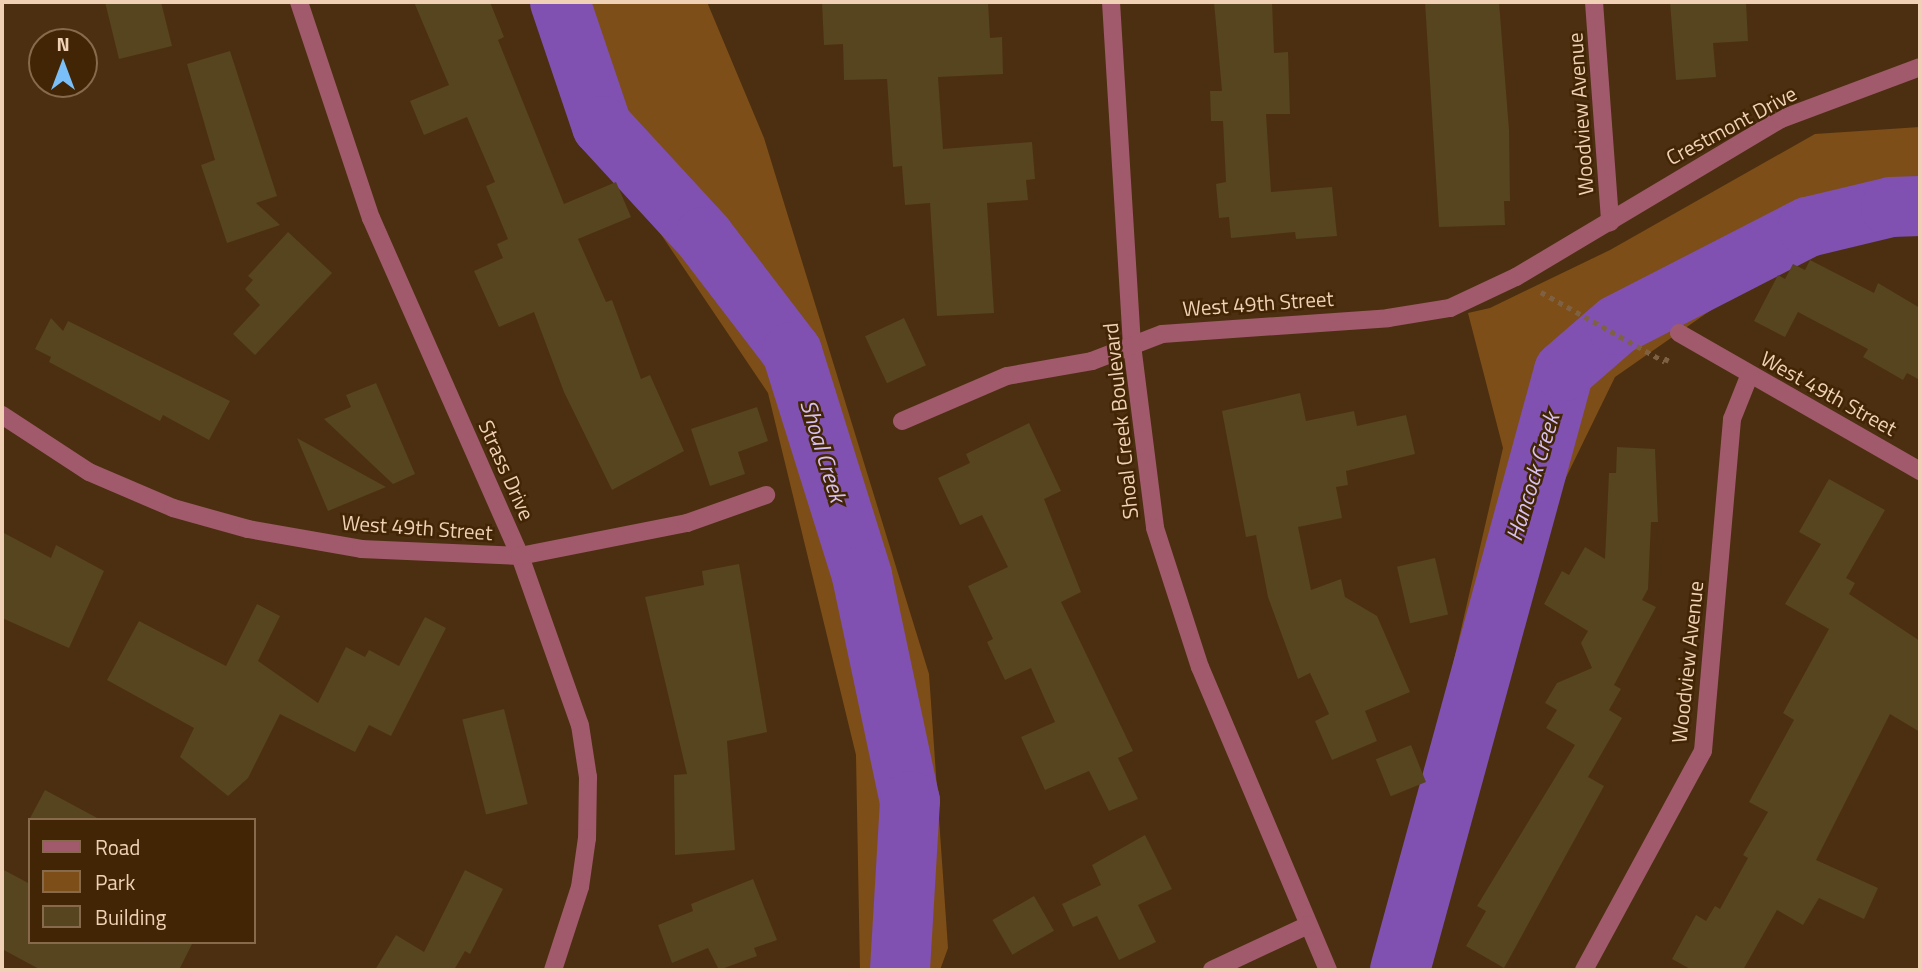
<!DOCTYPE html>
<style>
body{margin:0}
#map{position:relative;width:1922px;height:972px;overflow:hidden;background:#4c2f10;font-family:"Titillium Web",sans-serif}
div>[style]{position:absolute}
.green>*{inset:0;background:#7e4e18}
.river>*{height:60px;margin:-30px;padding:0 30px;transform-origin:30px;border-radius:30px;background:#8051b0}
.building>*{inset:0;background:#56451e;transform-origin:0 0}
.path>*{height:4.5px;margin-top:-2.25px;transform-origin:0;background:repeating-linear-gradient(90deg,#7e6143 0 5px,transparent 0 10px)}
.minor>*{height:18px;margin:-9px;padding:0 9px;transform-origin:9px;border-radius:9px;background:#a05a6b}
span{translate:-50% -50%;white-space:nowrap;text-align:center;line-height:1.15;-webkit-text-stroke:5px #412505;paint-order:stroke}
.street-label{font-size:21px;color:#f0d1b5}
.water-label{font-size:23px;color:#d7c1f2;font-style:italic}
.frame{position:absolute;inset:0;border:4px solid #f0d1b5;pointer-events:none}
.legend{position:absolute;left:28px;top:818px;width:228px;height:126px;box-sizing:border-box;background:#412505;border:2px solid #876a4b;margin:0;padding:9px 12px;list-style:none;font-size:21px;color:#f0d1b5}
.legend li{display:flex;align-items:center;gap:14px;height:35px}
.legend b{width:35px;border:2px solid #876a4b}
.north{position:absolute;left:28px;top:28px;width:70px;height:70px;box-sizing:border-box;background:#412505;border:2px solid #876a4b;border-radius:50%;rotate:0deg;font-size:19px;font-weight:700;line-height:28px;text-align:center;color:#f0d1b5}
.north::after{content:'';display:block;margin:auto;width:24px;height:32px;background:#7abff8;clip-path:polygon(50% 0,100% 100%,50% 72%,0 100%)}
</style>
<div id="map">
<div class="green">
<i style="clip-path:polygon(534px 2px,707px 2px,764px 138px,929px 674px,948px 948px,940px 970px,860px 970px,856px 755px,768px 393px,621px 175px,579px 125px)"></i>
<i style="clip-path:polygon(1920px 127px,1920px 235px,1879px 233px,1780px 262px,1615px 377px,1556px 498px,1426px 970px,1372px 970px,1397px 906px,1503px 448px,1468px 313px,1490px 308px,1610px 250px,1815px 134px)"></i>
</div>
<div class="river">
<i style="left:560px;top:2px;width:131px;rotate:71.3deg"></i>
<i style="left:602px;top:126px;width:151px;rotate:47.4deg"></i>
<i style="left:704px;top:237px;width:145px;rotate:52.6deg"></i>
<i style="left:792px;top:352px;width:235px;rotate:72.6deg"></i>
<i style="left:862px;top:576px;width:230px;rotate:78deg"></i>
<i style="left:910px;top:801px;width:169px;rotate:93.4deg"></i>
<i style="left:1400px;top:970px;width:621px;rotate:-74.69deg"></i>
<i style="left:1564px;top:371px;width:70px;rotate:-41deg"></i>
<i style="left:1617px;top:325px;width:215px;rotate:-27.2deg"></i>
<i style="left:1808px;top:227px;width:85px;rotate:-13.5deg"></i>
<i style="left:1891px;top:207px;width:29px;rotate:-2deg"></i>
</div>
<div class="building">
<i style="clip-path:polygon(105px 2px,161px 2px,172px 46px,119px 59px)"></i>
<i style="clip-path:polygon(414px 2px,490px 2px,504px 37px,498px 40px,564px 204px,616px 182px,631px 217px,578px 239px,606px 302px,612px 300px,641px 379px,650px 375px,684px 451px,612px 490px,564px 392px,534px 312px,499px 327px,474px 271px,503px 258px,497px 244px,508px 239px,486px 186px,495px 182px,467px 117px,424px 135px,410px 101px,449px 85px)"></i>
<i style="clip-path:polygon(822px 2px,988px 2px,990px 38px,1002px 37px,1003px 74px,938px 77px,943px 149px,1032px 142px,1035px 179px,1026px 180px,1028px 200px,987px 203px,994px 313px,937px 316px,930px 203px,905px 205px,902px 166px,893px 167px,887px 79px,844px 80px,843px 44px,824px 45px)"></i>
<i style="clip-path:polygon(1214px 2px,1272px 2px,1274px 53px,1288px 52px,1290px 114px,1266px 114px,1271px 192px,1332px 187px,1337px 236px,1296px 239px,1295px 232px,1231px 238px,1229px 217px,1219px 218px,1216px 184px,1226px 182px,1223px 121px,1211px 121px,1210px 91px,1222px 91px)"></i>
<i style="clip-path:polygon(1425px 2px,1499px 2px,1509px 130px,1510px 201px,1504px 201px,1505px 225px,1439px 227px)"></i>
<i style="clip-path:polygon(1670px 2px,1746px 2px,1748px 41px,1713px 43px,1716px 77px,1676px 80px)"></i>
<i style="clip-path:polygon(230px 51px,277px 196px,256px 203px,280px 225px,227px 243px,201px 165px,215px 160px,187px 64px)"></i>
<i style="clip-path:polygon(288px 232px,332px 273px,255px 355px,233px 334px,260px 305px,245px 289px,253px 280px,248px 276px)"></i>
<i style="clip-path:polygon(1810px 260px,1874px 293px,1878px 283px,1920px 308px,1920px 380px,1907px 373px,1903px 380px,1863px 357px,1868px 349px,1798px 312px,1785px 337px,1754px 321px,1778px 275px,1785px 279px,1793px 264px,1805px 270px)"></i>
<i style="clip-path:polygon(51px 318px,63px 331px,68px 321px,230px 401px,209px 440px,163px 415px,160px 421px,49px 362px,51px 357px,35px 349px)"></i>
<i style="left:904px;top:318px;width:52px;height:43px;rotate:65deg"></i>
<i style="clip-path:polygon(376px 383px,415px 474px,393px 484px,324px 419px,351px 407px,346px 395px)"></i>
<i style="clip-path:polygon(1300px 393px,1306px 421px,1354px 411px,1357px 426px,1406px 415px,1415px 454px,1346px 471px,1348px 485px,1336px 487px,1342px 518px,1298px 527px,1311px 590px,1341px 579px,1345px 597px,1377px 616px,1410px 692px,1365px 711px,1377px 741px,1332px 760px,1315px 721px,1329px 714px,1310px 673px,1298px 679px,1268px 597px,1256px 535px,1246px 537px,1222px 411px)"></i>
<i style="clip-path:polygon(757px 407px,768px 441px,738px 452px,745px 474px,710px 486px,691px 429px)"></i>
<i style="clip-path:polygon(1029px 423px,1061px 491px,1044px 499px,1081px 592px,1061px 602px,1133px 751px,1118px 758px,1138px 799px,1109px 811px,1089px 771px,1045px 790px,1021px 737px,1055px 722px,1031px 668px,1005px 680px,987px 642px,993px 639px,968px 586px,1008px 567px,982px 515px,960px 525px,938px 478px,970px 463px,966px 454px)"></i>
<i style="clip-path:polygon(297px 438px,386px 487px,328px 511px)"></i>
<i style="clip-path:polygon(1617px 447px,1655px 449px,1658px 522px,1651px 522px,1648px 589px,1642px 600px,1656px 607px,1614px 685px,1621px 689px,1609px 710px,1622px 718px,1588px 777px,1604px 786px,1504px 968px,1466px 946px,1486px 911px,1477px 906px,1575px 745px,1546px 728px,1557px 710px,1545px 703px,1557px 683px,1592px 668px,1581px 643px,1588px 631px,1544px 604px,1562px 571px,1569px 575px,1585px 547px,1605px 559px,1609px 473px,1616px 473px)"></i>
<i style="clip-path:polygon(1829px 479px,1885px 510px,1846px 578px,1855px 583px,1849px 594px,1920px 641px,1920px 732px,1890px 714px,1816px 860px,1878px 888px,1864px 919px,1819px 898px,1803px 925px,1777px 910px,1743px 970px,1692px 970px,1672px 959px,1696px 915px,1706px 921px,1715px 906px,1720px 909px,1748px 858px,1743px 855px,1768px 812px,1749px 802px,1794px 720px,1783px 713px,1829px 629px,1785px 604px,1821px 544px,1799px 532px)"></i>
<i style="clip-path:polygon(2px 532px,51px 558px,56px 545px,104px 571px,69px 648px,2px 618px)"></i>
<i style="left:1435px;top:558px;width:58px;height:39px;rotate:77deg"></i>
<i style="clip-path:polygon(739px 564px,767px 732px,727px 741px,735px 850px,675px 855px,674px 775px,687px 774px,645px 597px,704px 585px,702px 571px)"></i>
<i style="clip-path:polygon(257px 604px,280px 616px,258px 661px,318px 703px,346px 647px,365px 657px,369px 650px,399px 666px,425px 617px,446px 628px,391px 736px,369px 725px,355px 752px,280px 714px,248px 778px,228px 796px,180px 757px,194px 728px,107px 680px,139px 621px,226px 666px)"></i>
<i style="left:504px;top:709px;width:98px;height:43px;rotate:76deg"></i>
<i style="left:1411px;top:745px;width:40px;height:38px;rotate:68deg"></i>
<i style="clip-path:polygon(45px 790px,101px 820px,29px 820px)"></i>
<i style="clip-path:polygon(1145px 835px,1172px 889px,1138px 905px,1156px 942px,1119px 960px,1097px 916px,1073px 927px,1062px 904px,1101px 885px,1092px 865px)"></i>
<i style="clip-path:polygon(2px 869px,30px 884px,30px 942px,193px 942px,179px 970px,41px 970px,2px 949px)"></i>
<i style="clip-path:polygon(465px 870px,503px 889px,470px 954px,465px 951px,454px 970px,375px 970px,396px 935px,424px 952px)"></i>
<i style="clip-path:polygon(753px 879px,777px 940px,754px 948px,757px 956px,719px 970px,708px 948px,672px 963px,658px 925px,693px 911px,691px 904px)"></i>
<i style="left:1034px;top:896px;width:40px;height:48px;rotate:60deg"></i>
</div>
<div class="path">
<i style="left:1541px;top:292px;width:142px;rotate:29.4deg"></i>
<i style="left:1665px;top:362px;width:7px;rotate:-63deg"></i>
</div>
<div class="minor">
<i style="left:299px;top:2px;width:228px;rotate:71.6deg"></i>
<i style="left:371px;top:218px;width:369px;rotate:66.2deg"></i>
<i style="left:520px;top:556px;width:179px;rotate:70.5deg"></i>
<i style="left:580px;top:725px;width:53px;rotate:81.3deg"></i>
<i style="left:588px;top:777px;width:61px;rotate:90.9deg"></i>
<i style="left:587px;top:838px;width:49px;rotate:98.1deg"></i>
<i style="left:580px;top:887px;width:87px;rotate:108deg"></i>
<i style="left:1111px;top:2px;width:344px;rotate:86.5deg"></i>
<i style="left:1132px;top:345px;width:184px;rotate:82.8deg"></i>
<i style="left:1155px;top:528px;width:146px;rotate:72.1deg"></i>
<i style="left:1200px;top:667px;width:329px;rotate:67.1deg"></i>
<i style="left:1594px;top:2px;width:221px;rotate:85.8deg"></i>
<i style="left:1679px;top:333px;width:278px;rotate:29.8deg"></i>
<i style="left:2px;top:415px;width:104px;rotate:33.2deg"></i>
<i style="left:89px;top:472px;width:91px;rotate:23.2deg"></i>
<i style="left:173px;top:508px;width:78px;rotate:15.6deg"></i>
<i style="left:248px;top:529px;width:115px;rotate:10deg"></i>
<i style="left:361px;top:549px;width:159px;rotate:2.5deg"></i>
<i style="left:520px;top:556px;width:170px;rotate:-11.2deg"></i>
<i style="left:687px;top:523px;width:84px;rotate:-19.5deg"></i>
<i style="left:902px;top:421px;width:114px;rotate:-23.2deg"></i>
<i style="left:1007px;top:376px;width:86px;rotate:-10deg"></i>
<i style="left:1092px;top:361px;width:75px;rotate:-21.1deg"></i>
<i style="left:1162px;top:334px;width:227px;rotate:-4deg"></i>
<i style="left:1388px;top:318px;width:63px;rotate:-9.2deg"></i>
<i style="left:1450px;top:308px;width:73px;rotate:-25.2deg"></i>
<i style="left:1516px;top:277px;width:309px;rotate:-30.8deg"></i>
<i style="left:1781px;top:119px;width:148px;rotate:-20.5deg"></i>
<i style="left:1212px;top:970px;width:106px;rotate:-25.1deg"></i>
<i style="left:1584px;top:970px;width:249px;rotate:-61.5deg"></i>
<i style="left:1703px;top:751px;width:333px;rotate:-85deg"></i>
<i style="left:1732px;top:419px;width:48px;rotate:-68.2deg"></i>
</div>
<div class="street-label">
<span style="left:1580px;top:114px;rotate:-94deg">Woodview Avenue</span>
<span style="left:1731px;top:125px;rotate:-28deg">Crestmont Drive</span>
<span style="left:1258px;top:303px;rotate:-4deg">West 49th Street</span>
<span style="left:1829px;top:393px;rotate:29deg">West 49th Street</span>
<span style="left:1120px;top:421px;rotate:-96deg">Shoal Creek Boulevard</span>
<span style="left:507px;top:470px;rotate:66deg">Strass Drive</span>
<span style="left:417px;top:527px;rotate:4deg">West 49th Street</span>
<span style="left:1687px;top:662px;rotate:-84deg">Woodview Avenue</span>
</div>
<div class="water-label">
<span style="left:823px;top:451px;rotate:73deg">Shoal Creek</span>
<span style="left:1533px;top:477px;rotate:-73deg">Hancock Creek</span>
</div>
<div class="frame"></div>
<ul class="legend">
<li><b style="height:9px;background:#a05a6b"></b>Road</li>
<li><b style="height:19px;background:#7e4e18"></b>Park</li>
<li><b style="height:19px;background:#56451e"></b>Building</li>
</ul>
<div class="north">N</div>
</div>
